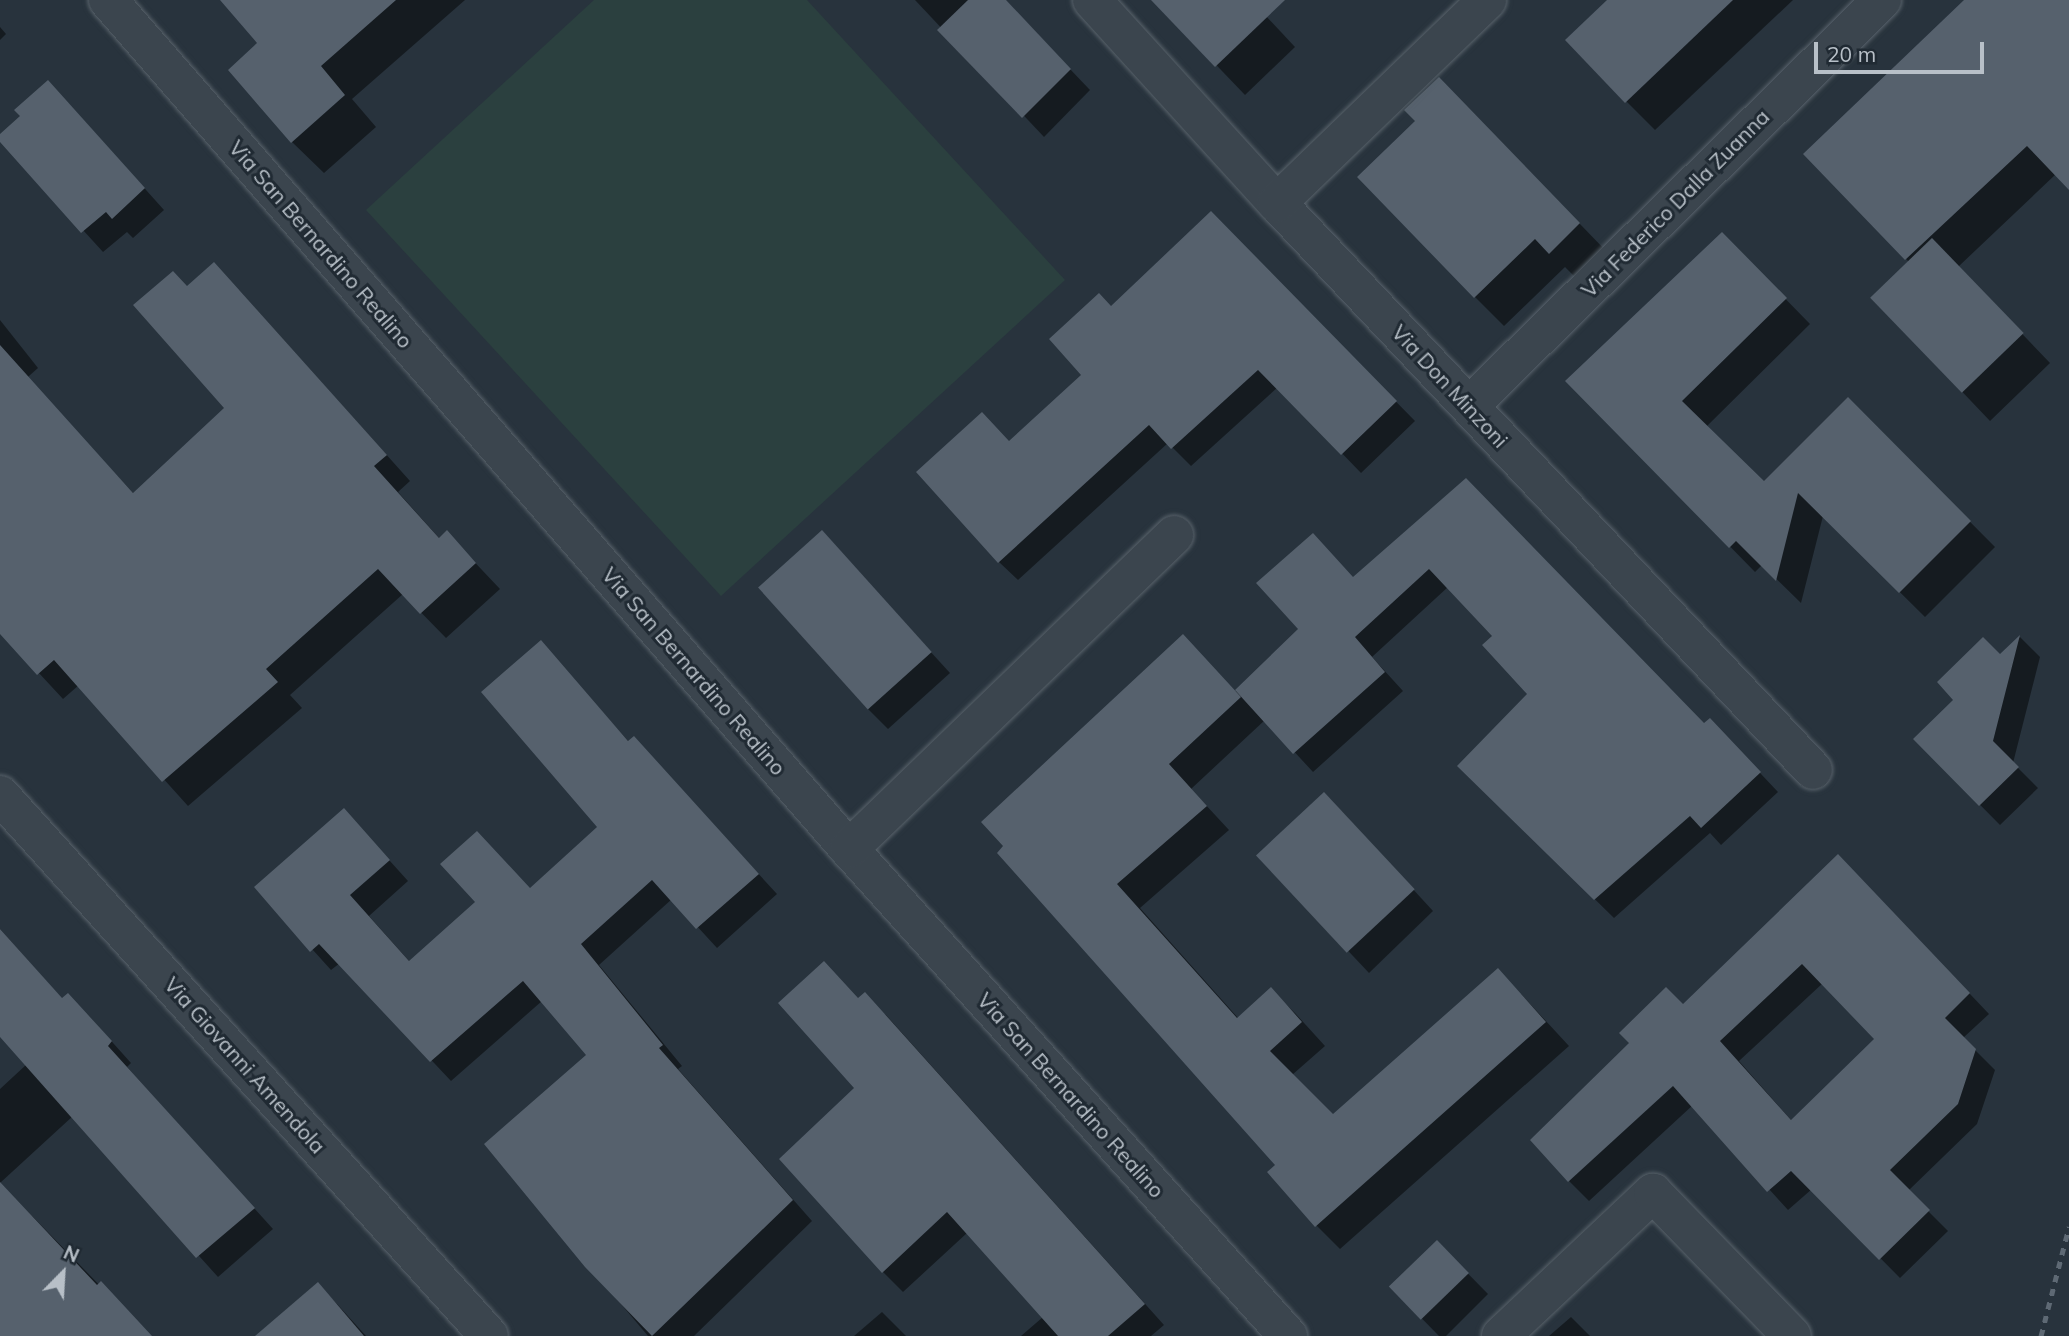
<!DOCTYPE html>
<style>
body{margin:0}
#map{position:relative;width:2069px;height:1336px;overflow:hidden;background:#28333d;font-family:Mulish,sans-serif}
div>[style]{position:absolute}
.green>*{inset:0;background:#2b403f}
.shadow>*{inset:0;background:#0007}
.building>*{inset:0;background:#56616d;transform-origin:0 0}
.roads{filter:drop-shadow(0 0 2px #59636b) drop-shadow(0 0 2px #59636b)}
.minor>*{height:38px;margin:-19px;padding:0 19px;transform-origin:19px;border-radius:19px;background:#3b454e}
.rail>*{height:5px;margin-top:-2.5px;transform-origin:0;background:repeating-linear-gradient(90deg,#5e6974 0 7px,transparent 0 14px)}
span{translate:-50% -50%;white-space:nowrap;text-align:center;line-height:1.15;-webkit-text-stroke:6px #202a33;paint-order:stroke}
.street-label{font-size:21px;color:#b8c0c8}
.north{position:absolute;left:28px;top:1238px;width:70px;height:70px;-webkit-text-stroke:5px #202a33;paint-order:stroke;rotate:24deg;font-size:19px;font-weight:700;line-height:28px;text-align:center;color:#b8c0c8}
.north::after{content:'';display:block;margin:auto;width:24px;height:32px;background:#b8c0c8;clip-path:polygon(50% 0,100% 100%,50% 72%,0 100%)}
.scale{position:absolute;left:1814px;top:42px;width:170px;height:32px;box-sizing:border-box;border:4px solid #b8c0c8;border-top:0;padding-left:9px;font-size:21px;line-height:24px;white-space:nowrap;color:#b8c0c8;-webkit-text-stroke:5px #202a33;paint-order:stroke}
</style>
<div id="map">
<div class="green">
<i style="clip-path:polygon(594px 0,807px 0,1065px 280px,721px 596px,366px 210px)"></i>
</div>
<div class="shadow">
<i style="clip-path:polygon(222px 0,465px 0,352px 99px,376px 127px,324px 173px,292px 142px,259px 44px)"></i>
<i style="clip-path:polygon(915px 0,1004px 0,1090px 90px,1044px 137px)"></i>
<i style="clip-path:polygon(1154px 0,1251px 0,1295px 47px,1245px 95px)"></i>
<i style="clip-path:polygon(1610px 0,1793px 0,1655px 130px,1626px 101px)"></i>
<i style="clip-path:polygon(1966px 0,2060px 0,2069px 10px,2069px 188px,2056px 174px,1958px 267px,2050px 363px,1990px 421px,1872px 297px,1909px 262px,1805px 154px)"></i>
<i style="clip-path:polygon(0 27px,6px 34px,0 40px)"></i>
<i style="clip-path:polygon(68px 103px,164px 210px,133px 238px,127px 232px,103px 252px,0 139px)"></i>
<i style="clip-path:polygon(1468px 108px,1608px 253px,1579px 281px,1565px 267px,1504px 326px,1475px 297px)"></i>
<i style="clip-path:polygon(1211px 213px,1415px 421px,1361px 473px,1278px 387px,1191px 466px,1168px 443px,1018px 580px,999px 562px,1010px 443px,1084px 375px,1111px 308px)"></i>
<i style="clip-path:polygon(1722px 234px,1810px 324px,1706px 427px,1764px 483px,1848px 399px,1995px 547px,1925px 617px,1823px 516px,1801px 603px,1762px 565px,1755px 572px,1568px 381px)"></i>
<i style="clip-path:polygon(187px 288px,239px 290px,410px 481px,398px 492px,440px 539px,447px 533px,500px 589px,446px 638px,403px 594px,290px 695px,302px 708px,188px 806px,79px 685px,63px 699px,0 631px,0 477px,65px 419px,134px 494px,227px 409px)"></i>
<i style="clip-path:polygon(0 320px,38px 368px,1px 401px,0 400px)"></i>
<i style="clip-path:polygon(1466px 480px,1704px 725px,1728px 739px,1778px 792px,1721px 845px,1710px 833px,1614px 918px,1459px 766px,1530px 695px,1494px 636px,1448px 587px,1372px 657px,1403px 691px,1313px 772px,1265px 720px,1191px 789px,1229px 830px,1140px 908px,1239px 1019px,1271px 990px,1295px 1013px,1325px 1046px,1292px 1075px,1333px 1116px,1521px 994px,1569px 1046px,1340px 1249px,1316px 1225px,1278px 1165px,999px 853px,1236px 691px)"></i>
<i style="clip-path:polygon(822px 533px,950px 673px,888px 729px,868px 709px)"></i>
<i style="clip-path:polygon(2020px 637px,2040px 657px,2013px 763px,2038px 788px,2000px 825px,1915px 739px)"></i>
<i style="clip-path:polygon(541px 643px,629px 742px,653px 759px,777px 894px,717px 948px,672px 899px,599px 965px,682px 1066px,678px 1069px,812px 1221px,694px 1336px,648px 1336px,486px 1144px,589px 1056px,542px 1001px,451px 1081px,340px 963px,331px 970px,256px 887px,344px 810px,408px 881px,369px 916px,410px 962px,531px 890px,600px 828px)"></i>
<i style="clip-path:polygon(1344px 814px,1433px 911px,1369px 973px,1258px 855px)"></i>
<i style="clip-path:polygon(evenodd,1858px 876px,1989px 1014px,1963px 1038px,1995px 1070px,1977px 1124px,1908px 1191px,1948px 1231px,1900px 1278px,1812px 1189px,1788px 1210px,1693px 1105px,1589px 1201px,1569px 1181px,1683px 1007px,1858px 876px,1823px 983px,1876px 1040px,1792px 1121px,1739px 1061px,1823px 983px)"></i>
<i style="clip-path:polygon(0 929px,63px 1000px,88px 1015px,131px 1063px,127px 1067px,273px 1229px,218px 1277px,73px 1116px,0 1183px,149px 1336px,0 1336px,0 1089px,27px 1064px,0 1035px)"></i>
<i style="clip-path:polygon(824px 963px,859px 1000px,886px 1015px,1164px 1325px,1151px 1336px,1021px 1336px,1043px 1317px,967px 1233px,903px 1292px,883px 1272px,856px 1088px)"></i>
<i style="clip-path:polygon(1437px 1242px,1488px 1294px,1446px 1336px,1439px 1336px,1391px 1287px)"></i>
<i style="clip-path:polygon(318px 1285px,338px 1305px,366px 1336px,282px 1336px)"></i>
<i style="clip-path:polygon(882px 1312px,906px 1336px,854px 1336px)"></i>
<i style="clip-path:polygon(1571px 1317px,1590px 1336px,1549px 1336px)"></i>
</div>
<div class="building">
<i style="clip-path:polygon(220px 0,396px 0,321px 66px,345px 95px,291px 143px,228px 70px,257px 43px)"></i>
<i style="clip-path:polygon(968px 0,1006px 0,1071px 69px,1022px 118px,937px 30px)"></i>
<i style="clip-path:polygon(1151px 0,1285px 0,1215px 67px)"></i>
<i style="clip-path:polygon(1607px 0,1733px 0,1625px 103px,1565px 40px)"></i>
<i style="clip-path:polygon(1964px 0,2069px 0,2069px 190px,2027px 146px,1905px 260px,1803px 154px)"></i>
<i style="clip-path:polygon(1439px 77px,1580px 223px,1549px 254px,1535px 239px,1474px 298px,1357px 177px,1415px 121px,1404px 110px)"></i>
<i style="clip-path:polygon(48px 80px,145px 188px,112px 219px,106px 212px,81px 233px,0 142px,0 134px,20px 116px,14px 110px)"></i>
<i style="clip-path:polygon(1211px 211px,1397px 401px,1341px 455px,1258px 370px,1171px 449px,1149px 425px,998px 563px,916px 472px,982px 412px,1009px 441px,1081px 375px,1049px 339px,1099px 293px,1111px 306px)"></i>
<i style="clip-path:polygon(1722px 232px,1787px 298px,1682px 401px,1764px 481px,1848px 397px,1971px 521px,1899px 593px,1798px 493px,1776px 581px,1736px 541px,1729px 548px,1565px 381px)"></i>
<i style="left:1932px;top:238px;width:132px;height:86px;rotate:46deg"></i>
<i style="clip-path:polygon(214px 262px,387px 455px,374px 466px,439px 538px,447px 530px,476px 563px,420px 614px,378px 569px,266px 669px,278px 682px,162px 782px,54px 660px,37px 675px,0 634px,0 345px,133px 493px,224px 408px,133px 305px,173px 271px,187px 286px)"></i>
<i style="clip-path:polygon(1466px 478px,1704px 723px,1710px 718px,1761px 772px,1701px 828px,1690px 816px,1594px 900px,1457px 766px,1527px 694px,1482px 645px,1492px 636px,1429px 569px,1355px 637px,1385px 672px,1293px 754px,1235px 690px,1298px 629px,1256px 583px,1313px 533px,1353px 577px)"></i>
<i style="left:822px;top:530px;width:164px;height:86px;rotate:48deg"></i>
<i style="clip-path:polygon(1183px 634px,1241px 697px,1169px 764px,1207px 806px,1117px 884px,1237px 1018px,1271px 987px,1302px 1022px,1270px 1051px,1333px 1114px,1498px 968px,1546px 1022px,1315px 1227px,1267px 1172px,1275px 1165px,997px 853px,1003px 846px,981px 822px)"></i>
<i style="clip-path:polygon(2020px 635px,1993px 741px,2019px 767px,1979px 806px,1913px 739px,1953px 700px,1937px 682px,1983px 637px,2000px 654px)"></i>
<i style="clip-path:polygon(541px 640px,628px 741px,634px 736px,759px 874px,696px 929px,652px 880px,581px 944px,663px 1045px,659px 1048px,793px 1200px,652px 1336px,585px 1267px,484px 1144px,586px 1055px,523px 981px,430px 1062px,319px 944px,310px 952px,254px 887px,344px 808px,390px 860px,350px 895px,409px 961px,475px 902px,440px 864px,477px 831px,530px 888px,597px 827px,481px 692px)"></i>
<i style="left:1324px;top:792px;width:133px;height:93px;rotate:47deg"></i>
<i style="clip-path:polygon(evenodd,1838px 854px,1970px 993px,1945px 1018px,1976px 1049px,1958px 1104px,1890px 1170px,1930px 1210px,1879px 1260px,1791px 1171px,1767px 1192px,1673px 1086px,1568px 1182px,1530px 1140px,1629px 1043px,1619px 1033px,1666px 987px,1683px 1004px,1838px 854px,1802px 964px,1874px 1039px,1791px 1120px,1720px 1041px,1802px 964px)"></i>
<i style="clip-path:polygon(0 929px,62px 998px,68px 993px,112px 1041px,108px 1046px,255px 1208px,196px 1258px,0 1037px)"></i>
<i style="clip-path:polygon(824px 961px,858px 998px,865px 992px,1145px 1304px,1108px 1336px,1058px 1336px,947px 1212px,882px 1273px,779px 1159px,854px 1088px,778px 1003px)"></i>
<i style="clip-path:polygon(0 1182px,97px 1285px,101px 1281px,152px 1336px,0 1336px)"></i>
<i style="left:1437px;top:1240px;width:46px;height:67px;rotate:46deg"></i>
<i style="clip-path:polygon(318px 1282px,364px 1336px,255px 1336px)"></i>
</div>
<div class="roads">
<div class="minor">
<i style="left:108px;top:0;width:1127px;rotate:48.89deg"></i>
<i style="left:849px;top:849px;width:656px;rotate:47.97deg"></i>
<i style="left:1092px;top:0;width:275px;rotate:47.7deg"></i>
<i style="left:1277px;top:203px;width:780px;rotate:46.61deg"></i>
<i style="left:1277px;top:203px;width:292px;rotate:-44deg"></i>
<i style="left:1469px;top:406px;width:579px;rotate:-44.51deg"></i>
<i style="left:0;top:795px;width:729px;rotate:47.89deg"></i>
<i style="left:849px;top:849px;width:452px;rotate:-44deg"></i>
<i style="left:1501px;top:1336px;width:209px;rotate:-43.3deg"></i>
<i style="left:1653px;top:1193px;width:199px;rotate:45.8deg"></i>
</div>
</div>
<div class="rail">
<i style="left:2041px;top:1336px;width:113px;rotate:-75.6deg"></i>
</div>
<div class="street-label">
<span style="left:1675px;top:203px;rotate:-45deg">Via Federico Dalla Zuanna</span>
<span style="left:321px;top:244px;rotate:49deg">Via San Bernardino Realino</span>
<span style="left:1450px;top:386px;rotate:47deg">Via Don Minzoni</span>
<span style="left:694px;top:671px;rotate:49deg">Via San Bernardino Realino</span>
<span style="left:245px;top:1065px;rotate:48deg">Via Giovanni Amendola</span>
<span style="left:1071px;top:1095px;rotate:48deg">Via San Bernardino Realino</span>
</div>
<div class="north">N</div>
<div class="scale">20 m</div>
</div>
